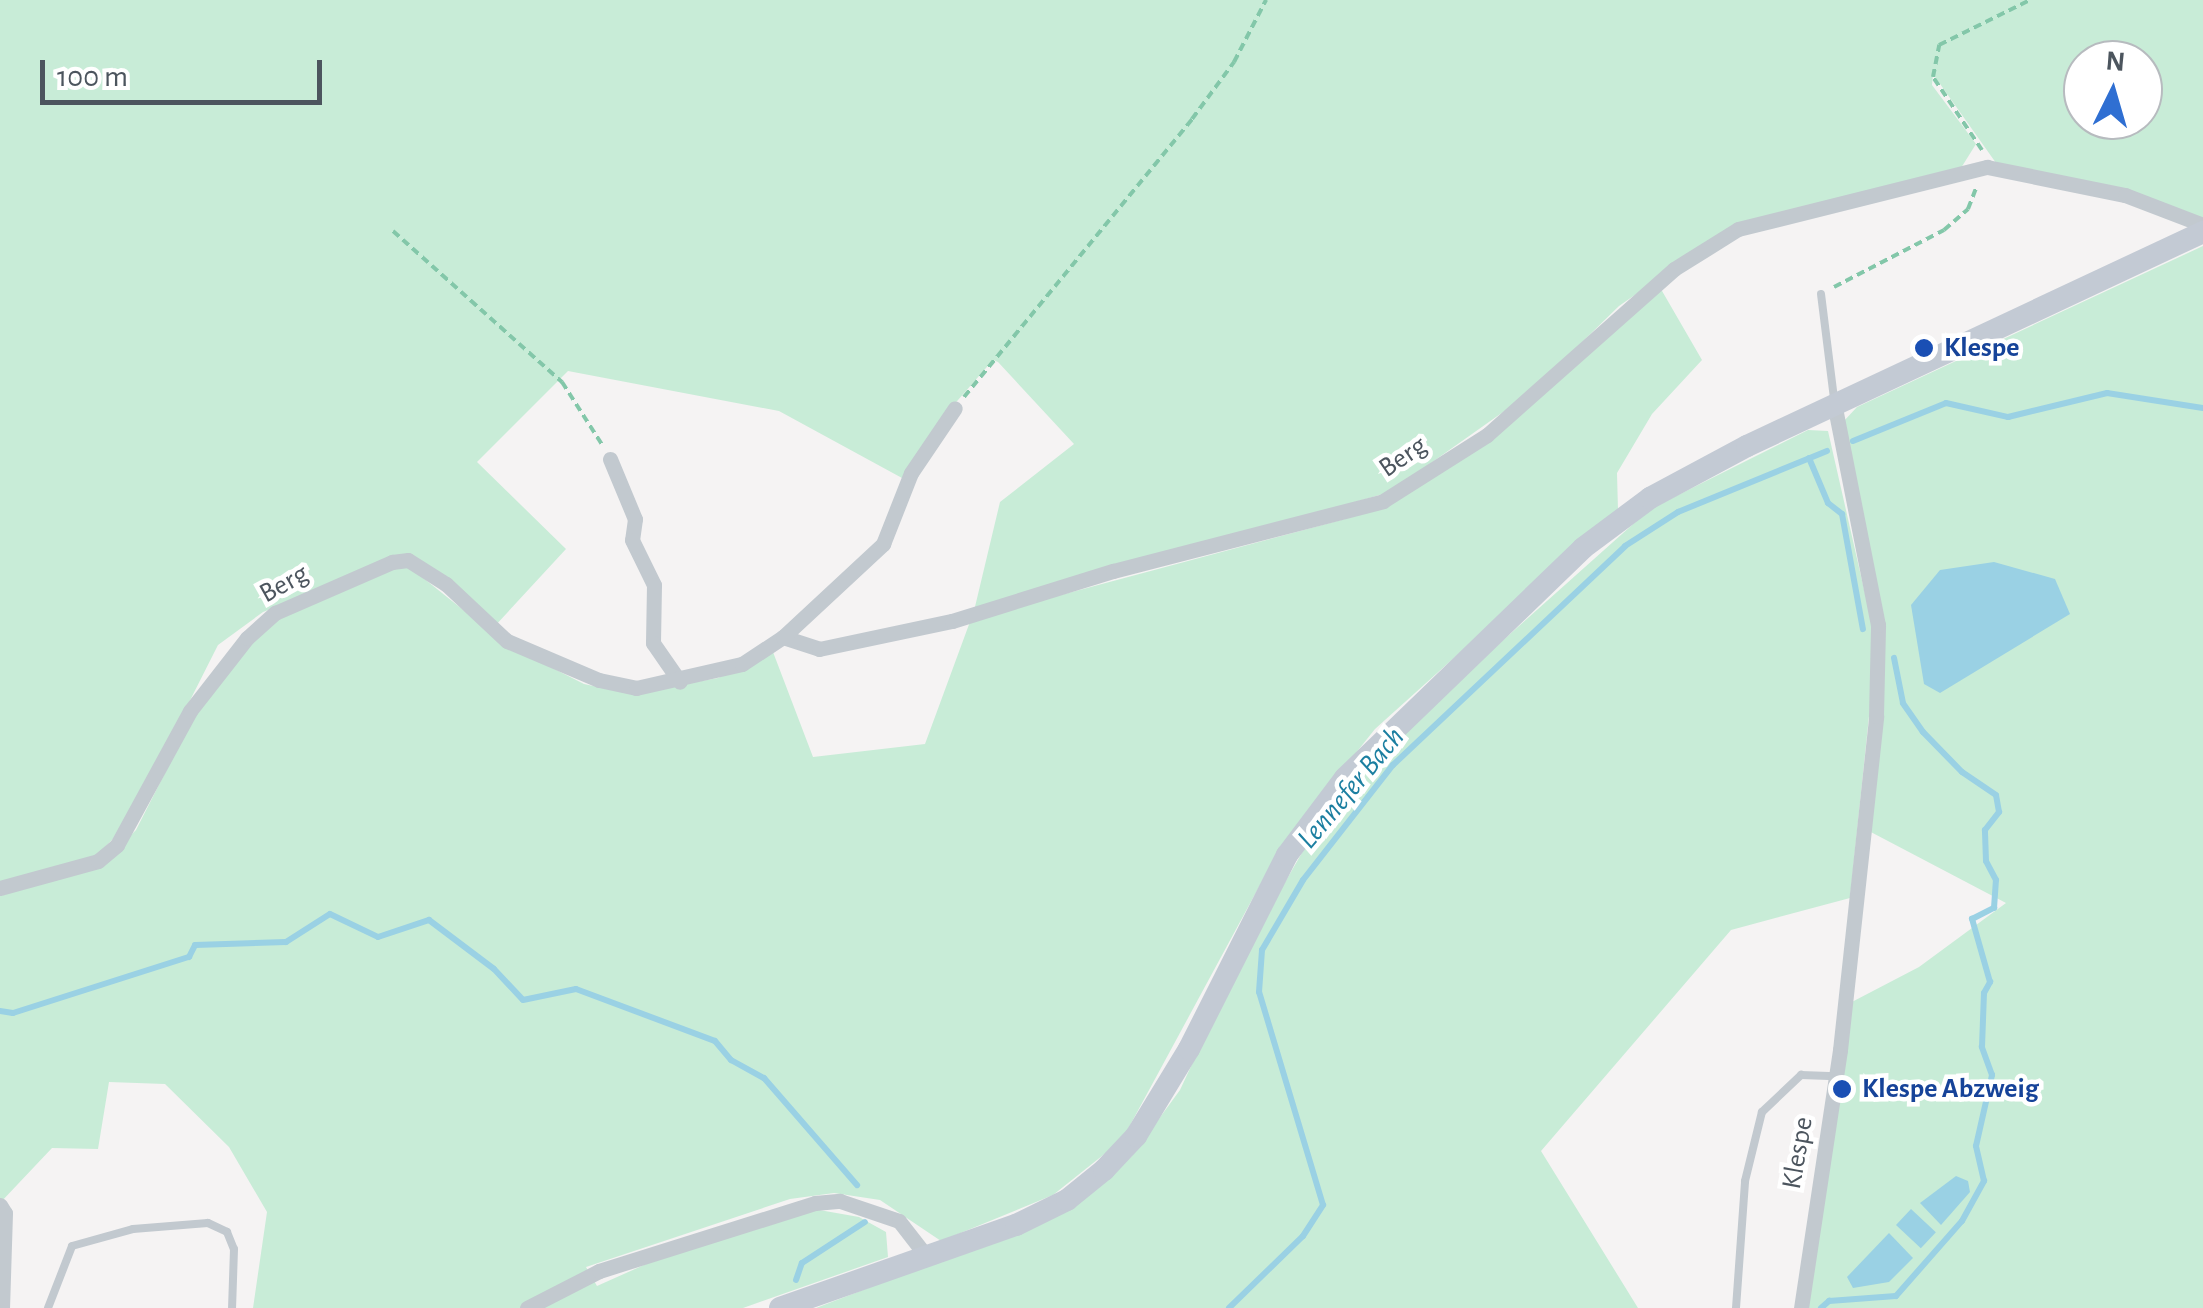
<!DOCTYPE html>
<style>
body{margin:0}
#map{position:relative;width:2203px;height:1308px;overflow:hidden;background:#f5f3f3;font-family:"Alegreya Sans",sans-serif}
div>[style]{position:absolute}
.green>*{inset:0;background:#c8ecd7}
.water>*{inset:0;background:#9ad1e4;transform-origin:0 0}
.stream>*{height:6px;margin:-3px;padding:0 3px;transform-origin:3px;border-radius:3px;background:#9ad1e4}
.path>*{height:4px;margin-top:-2px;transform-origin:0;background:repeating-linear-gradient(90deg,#83c7a9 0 8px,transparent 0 13px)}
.service>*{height:8px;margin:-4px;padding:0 4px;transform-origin:4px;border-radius:4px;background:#c2c9cf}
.minor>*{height:15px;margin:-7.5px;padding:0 7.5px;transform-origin:7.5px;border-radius:7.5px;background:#c2c9cf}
.secondary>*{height:22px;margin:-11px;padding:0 11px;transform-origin:11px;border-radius:11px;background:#c3cad4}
.dots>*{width:28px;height:28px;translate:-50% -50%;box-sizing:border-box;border:5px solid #fff;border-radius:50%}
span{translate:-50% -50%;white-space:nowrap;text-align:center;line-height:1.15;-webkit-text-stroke:9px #fff;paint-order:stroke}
.transit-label{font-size:28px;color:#164399;font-weight:700}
.left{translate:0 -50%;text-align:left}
.street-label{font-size:28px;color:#4c555e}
.water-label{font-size:30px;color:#1c7fa1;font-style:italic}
.north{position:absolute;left:2063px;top:40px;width:100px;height:100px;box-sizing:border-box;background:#fff;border:2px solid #b7bbbf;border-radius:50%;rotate:5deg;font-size:28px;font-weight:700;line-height:40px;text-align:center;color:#4c555e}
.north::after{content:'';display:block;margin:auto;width:35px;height:45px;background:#2f6fd2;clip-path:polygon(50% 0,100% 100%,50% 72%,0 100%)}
.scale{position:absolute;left:40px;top:60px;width:282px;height:45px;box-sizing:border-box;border:5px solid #4c555e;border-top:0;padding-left:12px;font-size:30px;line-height:35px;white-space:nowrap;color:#4c555e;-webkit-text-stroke:8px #fff;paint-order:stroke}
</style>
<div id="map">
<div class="green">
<i style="clip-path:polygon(evenodd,0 0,2203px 0,2203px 220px,1996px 163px,1933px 74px,1932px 85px,1976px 144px,1961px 168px,1737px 224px,1619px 306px,1530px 393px,1390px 492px,974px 611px,1000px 502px,1074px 444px,998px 362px,993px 360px,937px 424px,902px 478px,779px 411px,568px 371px,477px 462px,566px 549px,494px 627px,411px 556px,263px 612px,218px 645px,127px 825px,96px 856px,0 882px,0 0,2083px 60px,2143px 60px,2143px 120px,2083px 120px,2083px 60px)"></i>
<i style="clip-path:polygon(2203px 246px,2203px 1308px,1801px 1308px,1848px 1004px,1919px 967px,2006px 903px,1867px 830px,1882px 683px,1843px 422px,1857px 407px)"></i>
<i style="clip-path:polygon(1658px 284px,1702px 360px,1652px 414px,1617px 473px,1618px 510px,1375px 729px,1280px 848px,1122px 1140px,1053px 1195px,941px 1241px,880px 1200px,834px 1193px,790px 1199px,586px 1267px,597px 1286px,682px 1248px,808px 1208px,859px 1217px,886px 1232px,888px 1257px,743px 1308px,253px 1308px,267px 1212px,229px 1147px,165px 1084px,109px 1082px,98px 1149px,52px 1148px,0 1203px,0 896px,102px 864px,136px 830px,197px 710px,260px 630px,298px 607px,382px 568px,407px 565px,507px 645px,584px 684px,621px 692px,685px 684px,718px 678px,773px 652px,813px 757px,925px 744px,971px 619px,1345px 519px,1392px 496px,1495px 426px)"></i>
<i style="clip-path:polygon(1808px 430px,1828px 431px,1871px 620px,1873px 678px,1850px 898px,1731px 930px,1541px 1151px,1638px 1308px,816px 1308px,1061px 1214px,1131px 1157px,1180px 1090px,1240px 961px,1303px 851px,1390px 741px,1650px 509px)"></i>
</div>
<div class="water">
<i style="clip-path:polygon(1994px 562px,2055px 579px,2070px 614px,1940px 693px,1924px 684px,1911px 605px,1940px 570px)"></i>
<i style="clip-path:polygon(1956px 1176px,1968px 1181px,1970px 1192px,1941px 1225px,1920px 1203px)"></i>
<i style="left:1911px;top:1209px;width:34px;height:22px;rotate:43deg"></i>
<i style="clip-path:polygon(1889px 1233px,1913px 1258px,1889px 1282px,1853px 1288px,1847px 1277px)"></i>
</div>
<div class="stream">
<i style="left:1853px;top:441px;width:100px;rotate:-22.2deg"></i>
<i style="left:1946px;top:403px;width:64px;rotate:12.7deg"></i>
<i style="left:2008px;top:417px;width:102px;rotate:-13.6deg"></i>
<i style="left:2107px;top:393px;width:97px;rotate:8.9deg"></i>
<i style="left:1809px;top:458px;width:49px;rotate:67.1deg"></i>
<i style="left:1828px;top:503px;width:18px;rotate:38deg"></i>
<i style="left:1842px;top:514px;width:117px;rotate:79.7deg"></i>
<i style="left:0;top:1011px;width:13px;rotate:9deg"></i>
<i style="left:13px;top:1013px;width:185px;rotate:-17.7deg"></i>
<i style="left:189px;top:957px;width:13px;rotate:-63deg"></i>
<i style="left:195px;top:945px;width:91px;rotate:-1.9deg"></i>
<i style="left:286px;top:942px;width:52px;rotate:-32.5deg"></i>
<i style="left:330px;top:914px;width:53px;rotate:25.6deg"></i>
<i style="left:378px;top:937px;width:54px;rotate:-18.4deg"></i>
<i style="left:429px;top:920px;width:81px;rotate:37deg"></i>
<i style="left:494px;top:969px;width:42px;rotate:46.9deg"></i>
<i style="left:523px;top:1000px;width:54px;rotate:-11.7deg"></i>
<i style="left:576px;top:989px;width:148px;rotate:20.5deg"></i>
<i style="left:715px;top:1041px;width:25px;rotate:50deg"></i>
<i style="left:731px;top:1060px;width:38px;rotate:29deg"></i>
<i style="left:764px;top:1078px;width:142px;rotate:49deg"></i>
<i style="left:796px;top:1280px;width:18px;rotate:-71deg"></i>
<i style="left:802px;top:1263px;width:75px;rotate:-33.1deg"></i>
<i style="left:1229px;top:1308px;width:103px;rotate:-44.2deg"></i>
<i style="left:1303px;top:1236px;width:37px;rotate:-57deg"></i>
<i style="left:1323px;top:1205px;width:222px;rotate:-106.7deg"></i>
<i style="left:1259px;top:992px;width:42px;rotate:-85.9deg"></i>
<i style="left:1262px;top:950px;width:81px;rotate:-59.6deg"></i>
<i style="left:1303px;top:880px;width:146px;rotate:-52deg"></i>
<i style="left:1393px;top:765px;width:319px;rotate:-43.3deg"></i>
<i style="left:1625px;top:546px;width:63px;rotate:-32.7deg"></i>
<i style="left:1678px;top:512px;width:161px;rotate:-22.3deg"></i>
<i style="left:1821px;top:1308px;width:11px;rotate:-41deg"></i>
<i style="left:1829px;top:1301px;width:67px;rotate:-4.3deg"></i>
<i style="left:1896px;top:1296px;width:100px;rotate:-48.7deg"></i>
<i style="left:1962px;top:1221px;width:46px;rotate:-61.2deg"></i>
<i style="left:1984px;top:1181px;width:36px;rotate:-103deg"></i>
<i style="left:1976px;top:1146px;width:73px;rotate:-77.3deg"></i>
<i style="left:1992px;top:1075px;width:30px;rotate:-110deg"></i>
<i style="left:1982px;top:1047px;width:54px;rotate:-87.9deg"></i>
<i style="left:1984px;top:993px;width:13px;rotate:-61deg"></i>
<i style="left:1990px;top:982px;width:66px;rotate:-105.9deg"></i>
<i style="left:1972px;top:919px;width:25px;rotate:-27deg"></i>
<i style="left:1994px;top:908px;width:28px;rotate:-86deg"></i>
<i style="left:1996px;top:880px;width:21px;rotate:-118deg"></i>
<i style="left:1986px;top:861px;width:31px;rotate:-92deg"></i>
<i style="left:1985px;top:830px;width:23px;rotate:-52deg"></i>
<i style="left:1999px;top:812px;width:17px;rotate:-100deg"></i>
<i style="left:1996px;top:795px;width:41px;rotate:-145.9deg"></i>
<i style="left:1962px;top:772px;width:56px;rotate:-134.3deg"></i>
<i style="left:1923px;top:732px;width:35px;rotate:-125deg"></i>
<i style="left:1903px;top:703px;width:46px;rotate:-101.3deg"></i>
</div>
<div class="path">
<i style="left:1982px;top:150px;width:88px;rotate:-123.9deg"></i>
<i style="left:1933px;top:77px;width:33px;rotate:-79deg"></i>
<i style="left:1939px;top:45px;width:102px;rotate:-26.3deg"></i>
<i style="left:393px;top:231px;width:227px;rotate:41.8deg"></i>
<i style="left:562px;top:382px;width:76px;rotate:57.4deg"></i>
<i style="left:1834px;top:287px;width:124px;rotate:-27.4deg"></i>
<i style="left:1944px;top:230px;width:32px;rotate:-41deg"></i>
<i style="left:1968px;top:209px;width:25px;rotate:-69deg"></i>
<i style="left:964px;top:397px;width:360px;rotate:-50.6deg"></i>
<i style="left:1192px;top:119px;width:71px;rotate:-53.6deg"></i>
<i style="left:1234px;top:62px;width:70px;rotate:-62.7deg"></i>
</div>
<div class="service">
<i style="left:1821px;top:294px;width:106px;rotate:82.9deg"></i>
<i style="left:48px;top:1308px;width:66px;rotate:-68.8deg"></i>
<i style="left:72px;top:1246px;width:63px;rotate:-15.6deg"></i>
<i style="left:133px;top:1229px;width:75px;rotate:-4.6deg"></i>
<i style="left:208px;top:1223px;width:21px;rotate:25deg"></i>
<i style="left:227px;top:1232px;width:18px;rotate:68deg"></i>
<i style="left:234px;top:1249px;width:59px;rotate:91.9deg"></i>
<i style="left:1736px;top:1308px;width:127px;rotate:-85.9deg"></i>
<i style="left:1745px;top:1181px;width:71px;rotate:-76.2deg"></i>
<i style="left:1762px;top:1112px;width:54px;rotate:-43.5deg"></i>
<i style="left:1801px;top:1075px;width:35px;rotate:2deg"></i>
</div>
<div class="minor">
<i style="left:610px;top:459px;width:65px;rotate:67.4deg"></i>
<i style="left:635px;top:519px;width:21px;rotate:98deg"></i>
<i style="left:632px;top:540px;width:50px;rotate:63.9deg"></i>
<i style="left:654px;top:585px;width:58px;rotate:91deg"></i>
<i style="left:653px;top:643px;width:47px;rotate:55.3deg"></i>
<i style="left:783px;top:637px;width:38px;rotate:18deg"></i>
<i style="left:819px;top:649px;width:136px;rotate:-11.9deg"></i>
<i style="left:952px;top:621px;width:169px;rotate:-17.3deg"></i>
<i style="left:1113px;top:571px;width:279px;rotate:-14.5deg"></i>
<i style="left:1383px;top:501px;width:123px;rotate:-32.4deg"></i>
<i style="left:1487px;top:435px;width:250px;rotate:-41.6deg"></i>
<i style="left:1674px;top:269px;width:75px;rotate:-32deg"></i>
<i style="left:1738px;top:229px;width:257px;rotate:-14deg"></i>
<i style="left:1987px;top:167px;width:141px;rotate:11.5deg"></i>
<i style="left:2125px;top:195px;width:84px;rotate:21deg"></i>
<i style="left:0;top:888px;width:102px;rotate:-15.4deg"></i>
<i style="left:98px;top:861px;width:25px;rotate:-40deg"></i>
<i style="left:117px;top:845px;width:153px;rotate:-61.4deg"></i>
<i style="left:190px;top:711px;width:93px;rotate:-52deg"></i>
<i style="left:247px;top:638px;width:38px;rotate:-42deg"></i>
<i style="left:275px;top:613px;width:128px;rotate:-23.6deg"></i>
<i style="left:392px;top:562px;width:16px;rotate:-7deg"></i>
<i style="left:408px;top:560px;width:45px;rotate:32.3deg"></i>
<i style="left:446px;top:584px;width:83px;rotate:43.1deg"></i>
<i style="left:507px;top:641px;width:100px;rotate:23deg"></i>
<i style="left:599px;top:680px;width:38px;rotate:12deg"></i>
<i style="left:636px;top:688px;width:109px;rotate:-12.8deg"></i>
<i style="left:742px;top:664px;width:49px;rotate:-33.4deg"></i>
<i style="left:783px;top:637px;width:137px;rotate:-42.9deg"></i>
<i style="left:883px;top:544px;width:76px;rotate:-68.5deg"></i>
<i style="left:911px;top:473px;width:78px;rotate:-55.9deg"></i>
<i style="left:0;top:1205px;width:9px;rotate:58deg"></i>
<i style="left:5px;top:1213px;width:95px;rotate:91.8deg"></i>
<i style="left:527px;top:1308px;width:81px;rotate:-27.2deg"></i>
<i style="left:599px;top:1271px;width:226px;rotate:-17.5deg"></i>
<i style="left:815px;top:1203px;width:25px;rotate:-5deg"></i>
<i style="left:840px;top:1201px;width:62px;rotate:18.7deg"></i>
<i style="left:899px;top:1221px;width:46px;rotate:52.1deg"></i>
<i style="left:1801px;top:1308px;width:261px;rotate:-81.4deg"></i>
<i style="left:1840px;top:1050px;width:336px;rotate:-83.8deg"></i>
<i style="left:1876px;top:716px;width:91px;rotate:-88.7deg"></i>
<i style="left:1878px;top:625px;width:226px;rotate:-101.2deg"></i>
</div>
<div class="secondary">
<i style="left:780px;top:1308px;width:250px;rotate:-19.4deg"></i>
<i style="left:1016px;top:1225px;width:57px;rotate:-26.1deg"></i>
<i style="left:1067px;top:1200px;width:48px;rotate:-39deg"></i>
<i style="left:1104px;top:1170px;width:47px;rotate:-46.7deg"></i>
<i style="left:1136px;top:1136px;width:102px;rotate:-58.7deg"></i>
<i style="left:1189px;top:1049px;width:217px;rotate:-63.2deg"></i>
<i style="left:1287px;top:855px;width:96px;rotate:-53deg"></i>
<i style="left:1345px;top:778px;width:331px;rotate:-44deg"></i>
<i style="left:1583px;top:548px;width:84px;rotate:-36.7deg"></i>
<i style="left:1650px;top:498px;width:110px;rotate:-28.2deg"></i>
<i style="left:1747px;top:446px;width:504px;rotate:-25.14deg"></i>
</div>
<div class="dots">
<i style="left:1924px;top:348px;background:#1a4fb4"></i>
<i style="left:1842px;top:1089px;background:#1a4fb4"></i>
</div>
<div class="transit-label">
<span class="left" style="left:1944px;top:348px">Klespe</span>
<span class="left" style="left:1862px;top:1089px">Klespe Abzweig</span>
</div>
<div class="street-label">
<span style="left:1403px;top:457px;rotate:-34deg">Berg</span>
<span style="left:284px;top:584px;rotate:-29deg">Berg</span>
<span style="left:1798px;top:1153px;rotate:-80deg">Klespe</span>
</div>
<div class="water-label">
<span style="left:1351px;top:788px;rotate:-50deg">Lennefer Bach</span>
</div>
<div class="north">N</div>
<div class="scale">100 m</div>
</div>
